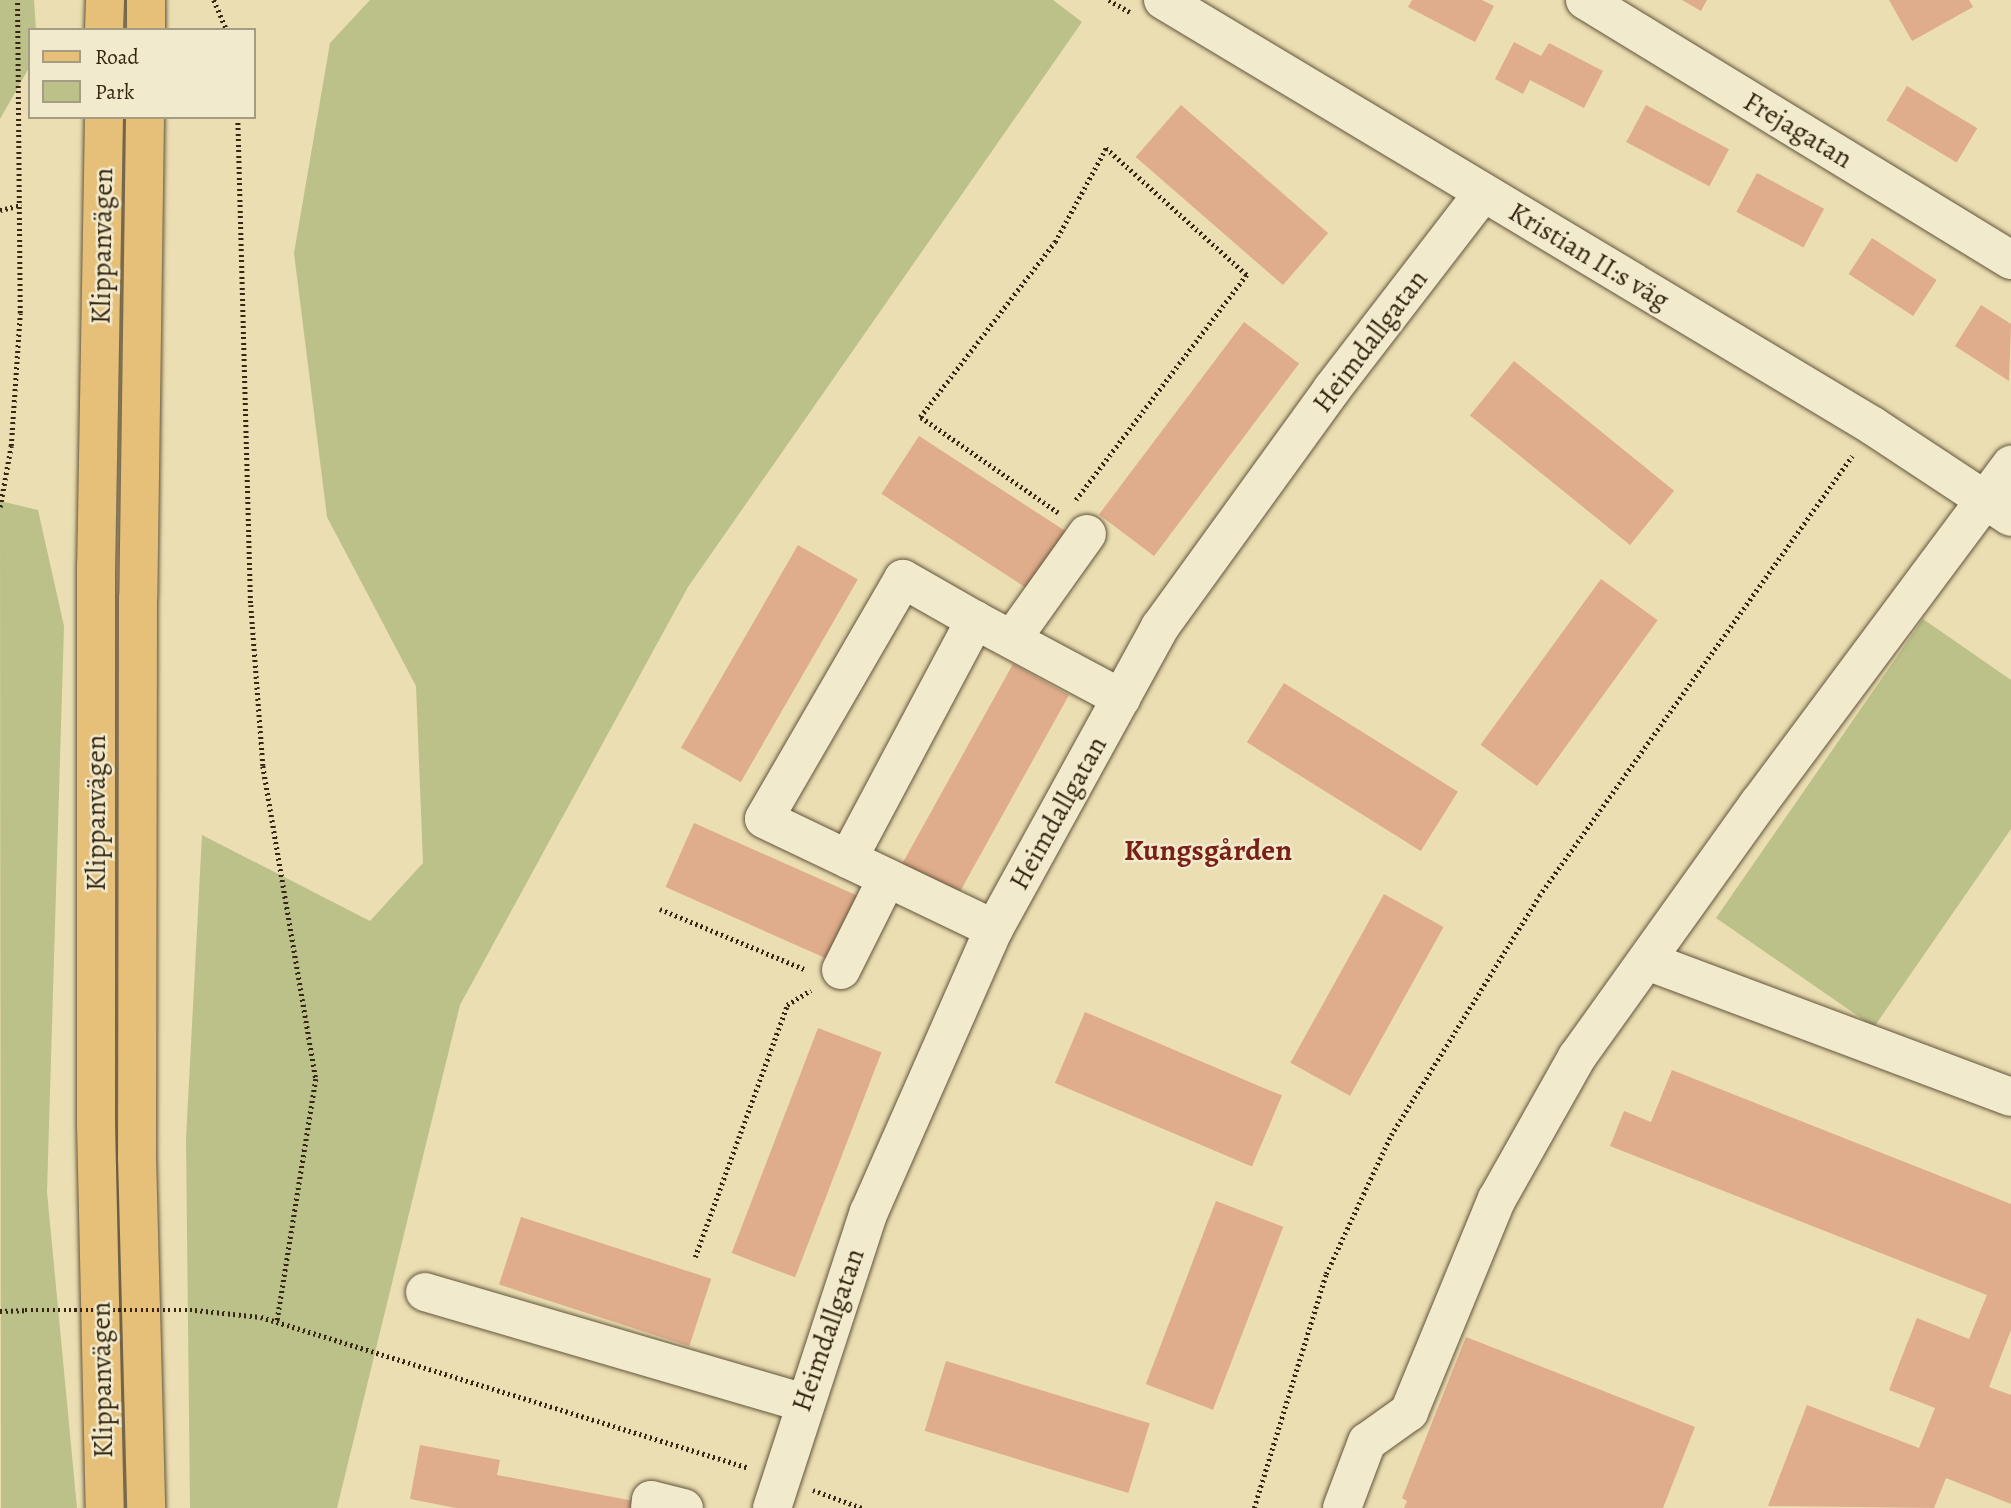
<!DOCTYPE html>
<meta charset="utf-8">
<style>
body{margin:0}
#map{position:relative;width:2011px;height:1508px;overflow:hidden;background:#ebdeb2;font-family:Alegreya,serif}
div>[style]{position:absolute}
.green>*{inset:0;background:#bcc089}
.building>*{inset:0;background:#dfac8c;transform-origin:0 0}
.path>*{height:4.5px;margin-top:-2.25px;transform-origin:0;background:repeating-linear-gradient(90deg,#352713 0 2px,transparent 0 5.5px)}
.roads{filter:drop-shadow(0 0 2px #62553b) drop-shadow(0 0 2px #62553b)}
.minor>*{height:38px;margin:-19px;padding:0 19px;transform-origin:19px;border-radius:19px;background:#f2eacd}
.major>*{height:38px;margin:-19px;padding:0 19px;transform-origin:19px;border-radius:19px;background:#e6bf79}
.path-bridge>*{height:4.5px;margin-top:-2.25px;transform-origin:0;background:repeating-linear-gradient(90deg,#352713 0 2px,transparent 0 5.5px)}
span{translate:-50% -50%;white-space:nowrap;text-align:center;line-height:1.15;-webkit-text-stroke:5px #f2eacd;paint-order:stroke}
.street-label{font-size:28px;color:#352713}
.neighbourhood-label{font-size:30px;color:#7a1f14;font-weight:700}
.legend{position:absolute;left:28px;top:28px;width:228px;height:91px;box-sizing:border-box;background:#f2eacd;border:2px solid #a69c83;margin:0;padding:9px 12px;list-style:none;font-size:21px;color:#352713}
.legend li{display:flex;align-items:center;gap:14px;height:35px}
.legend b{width:35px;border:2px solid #a69c83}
</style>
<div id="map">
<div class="green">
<i style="clip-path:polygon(0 0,34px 0,36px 30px,30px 30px,30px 66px,0 119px)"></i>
<i style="clip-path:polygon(370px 0,1053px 0,1082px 22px,688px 587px,460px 1005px,337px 1508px,190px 1508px,186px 1139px,202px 835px,370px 921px,423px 863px,416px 686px,327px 517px,294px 253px,330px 43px)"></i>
<i style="clip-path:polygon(0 501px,38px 510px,64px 626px,47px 1192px,77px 1508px,1px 1508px)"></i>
<i style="clip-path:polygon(1923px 619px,2011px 680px,2011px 829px,1874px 1027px,1716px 918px)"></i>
</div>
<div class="building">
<i style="clip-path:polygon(1412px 0,1482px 0,1494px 6px,1475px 42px,1408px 7px)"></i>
<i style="clip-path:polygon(1682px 0,1707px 0,1701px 11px)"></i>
<i style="clip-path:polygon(1889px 0,1969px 0,1973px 7px,1912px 41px)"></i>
<i style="clip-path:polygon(1514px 42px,1541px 56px,1549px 43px,1603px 71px,1584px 108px,1530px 80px,1523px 94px,1495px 79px)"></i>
<i style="left:1907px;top:86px;width:82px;height:40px;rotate:31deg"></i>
<i style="left:1181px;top:105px;width:195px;height:69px;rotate:41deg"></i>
<i style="left:1646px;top:105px;width:94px;height:42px;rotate:28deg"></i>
<i style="left:1757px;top:173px;width:76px;height:44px;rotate:28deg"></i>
<i style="left:1872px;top:238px;width:77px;height:43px;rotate:33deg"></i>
<i style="clip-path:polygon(1981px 305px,2011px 324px,2009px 381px,1955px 346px)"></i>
<i style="left:1244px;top:322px;width:69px;height:241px;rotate:37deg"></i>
<i style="left:1514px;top:361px;width:206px;height:70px;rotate:39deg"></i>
<i style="left:919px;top:436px;width:180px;height:69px;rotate:33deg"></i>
<i style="left:798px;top:545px;width:69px;height:234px;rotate:30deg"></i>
<i style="left:1601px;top:579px;width:70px;height:205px;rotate:36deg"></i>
<i style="left:1013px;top:664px;width:64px;height:233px;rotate:29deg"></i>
<i style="left:1284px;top:683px;width:205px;height:70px;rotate:32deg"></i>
<i style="left:694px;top:823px;width:184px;height:70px;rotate:24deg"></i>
<i style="left:1384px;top:894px;width:68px;height:193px;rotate:29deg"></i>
<i style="left:1085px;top:1012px;width:214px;height:77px;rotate:23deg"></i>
<i style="left:818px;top:1028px;width:68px;height:241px;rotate:21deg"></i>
<i style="clip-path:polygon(1672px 1070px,2011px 1204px,2011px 1330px,1989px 1387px,2011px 1395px,2011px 1504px,1946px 1478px,1934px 1508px,1768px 1506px,1807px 1405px,1919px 1448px,1935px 1408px,1889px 1390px,1917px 1318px,1969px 1339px,1987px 1295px,1610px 1146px,1624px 1111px,1651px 1122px)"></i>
<i style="left:1216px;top:1201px;width:72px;height:196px;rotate:21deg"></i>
<i style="left:521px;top:1217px;width:200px;height:71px;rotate:18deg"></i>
<i style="clip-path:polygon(1466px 1337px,1695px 1427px,1663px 1508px,1404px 1508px,1407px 1501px,1402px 1498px)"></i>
<i style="left:946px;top:1361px;width:213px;height:73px;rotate:17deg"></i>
<i style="clip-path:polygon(420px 1445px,500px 1460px,497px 1475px,639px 1502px,638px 1508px,456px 1508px,410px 1499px)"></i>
</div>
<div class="path">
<i style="left:214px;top:0;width:33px;rotate:67deg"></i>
<i style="left:1109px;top:0;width:24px;rotate:30deg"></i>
<i style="left:238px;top:117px;width:488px;rotate:88.5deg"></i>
<i style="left:251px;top:605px;width:161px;rotate:85.7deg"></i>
<i style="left:263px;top:766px;width:317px;rotate:80.4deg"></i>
<i style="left:316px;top:1079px;width:247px;rotate:99.1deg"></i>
<i style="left:0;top:210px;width:22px;rotate:-13deg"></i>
<i style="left:0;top:507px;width:62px;rotate:-79.8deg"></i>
<i style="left:11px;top:446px;width:133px;rotate:-86.1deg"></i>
<i style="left:20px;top:313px;width:313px;rotate:-90.5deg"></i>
<i style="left:1058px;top:513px;width:168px;rotate:-145.2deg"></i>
<i style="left:920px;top:417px;width:221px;rotate:-52.4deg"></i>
<i style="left:1055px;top:242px;width:107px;rotate:-61.5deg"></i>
<i style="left:1106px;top:148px;width:190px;rotate:42deg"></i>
<i style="left:1247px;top:275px;width:283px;rotate:127.2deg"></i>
<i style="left:660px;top:909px;width:156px;rotate:22.6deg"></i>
<i style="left:695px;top:1257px;width:268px;rotate:-69.9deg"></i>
<i style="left:787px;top:1005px;width:28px;rotate:-32deg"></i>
<i style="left:195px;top:1310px;width:66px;rotate:6.1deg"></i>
<i style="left:261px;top:1317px;width:511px;rotate:17.19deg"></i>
<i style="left:0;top:1311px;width:25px;rotate:-2deg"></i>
<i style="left:813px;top:1490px;width:52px;rotate:20.2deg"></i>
<i style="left:1254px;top:1508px;width:245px;rotate:-72.9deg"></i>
<i style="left:1326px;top:1274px;width:153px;rotate:-64.9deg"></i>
<i style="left:1391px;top:1135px;width:281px;rotate:-58.2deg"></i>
<i style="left:1539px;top:896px;width:540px;rotate:-54.57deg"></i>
</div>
<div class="roads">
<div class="minor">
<i style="left:1163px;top:0;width:828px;rotate:30.96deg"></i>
<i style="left:1873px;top:426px;width:165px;rotate:33.4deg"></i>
<i style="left:1585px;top:0;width:499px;rotate:31.4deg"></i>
<i style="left:975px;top:620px;width:166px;rotate:28.1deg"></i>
<i style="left:1012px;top:639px;width:129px;rotate:-54.5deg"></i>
<i style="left:848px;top:859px;width:271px;rotate:-62deg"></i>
<i style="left:975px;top:620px;width:83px;rotate:-150.3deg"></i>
<i style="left:903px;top:579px;width:277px;rotate:120.1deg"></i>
<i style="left:764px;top:819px;width:93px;rotate:25.5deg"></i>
<i style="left:848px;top:859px;width:162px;rotate:25.6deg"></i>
<i style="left:1658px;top:965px;width:377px;rotate:20.5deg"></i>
<i style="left:841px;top:970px;width:103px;rotate:-63.4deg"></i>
<i style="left:425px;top:1292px;width:395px;rotate:16.3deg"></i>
<i style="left:650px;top:1508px;width:8px;rotate:-83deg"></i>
<i style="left:651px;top:1500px;width:34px;rotate:14deg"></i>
<i style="left:772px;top:1508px;width:311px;rotate:-71.9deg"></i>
<i style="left:869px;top:1212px;width:309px;rotate:-66.2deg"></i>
<i style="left:994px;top:929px;width:345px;rotate:-61.2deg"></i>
<i style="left:1160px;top:627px;width:294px;rotate:-54.1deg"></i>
<i style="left:1332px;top:389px;width:247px;rotate:-52.4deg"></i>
<i style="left:1342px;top:1508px;width:71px;rotate:-69.3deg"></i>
<i style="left:1367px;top:1442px;width:52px;rotate:-35.5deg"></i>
<i style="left:1409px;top:1412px;width:230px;rotate:-67.6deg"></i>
<i style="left:1497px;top:1199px;width:163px;rotate:-60.6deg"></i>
<i style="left:1577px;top:1057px;width:312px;rotate:-54.4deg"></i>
<i style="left:1759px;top:803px;width:422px;rotate:-53.3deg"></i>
</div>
<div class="major">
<i style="left:104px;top:30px;width:30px;rotate:-88deg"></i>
<i style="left:146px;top:30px;width:30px;rotate:-90deg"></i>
<i style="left:104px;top:117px;width:448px;rotate:91deg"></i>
<i style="left:96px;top:565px;width:559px;rotate:90deg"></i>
<i style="left:96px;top:1124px;width:384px;rotate:88.7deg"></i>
<i style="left:145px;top:117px;width:481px;rotate:90.8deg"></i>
<i style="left:138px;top:598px;width:559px;rotate:90.1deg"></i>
<i style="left:137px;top:1157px;width:351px;rotate:88.5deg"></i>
</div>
</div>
<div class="path-bridge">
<i style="left:25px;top:1310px;width:170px"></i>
</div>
<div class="street-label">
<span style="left:1798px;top:130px;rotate:31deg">Frejagatan</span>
<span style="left:102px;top:246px;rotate:-89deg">Klippanvägen</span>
<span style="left:1589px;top:256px;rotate:31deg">Kristian II:s väg</span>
<span style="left:1370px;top:341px;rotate:-53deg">Heimdallgatan</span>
<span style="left:96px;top:813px;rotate:-90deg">Klippanvägen</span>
<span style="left:1058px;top:813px;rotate:-61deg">Heimdallgatan</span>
<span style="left:828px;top:1330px;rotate:-71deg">Heimdallgatan</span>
<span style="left:102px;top:1380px;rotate:-91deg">Klippanvägen</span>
</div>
<div class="neighbourhood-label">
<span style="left:1208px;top:850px">Kungsgården</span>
</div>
<ul class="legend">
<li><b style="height:9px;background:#e6bf79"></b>Road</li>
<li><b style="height:19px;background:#bcc089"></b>Park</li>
</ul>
</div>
